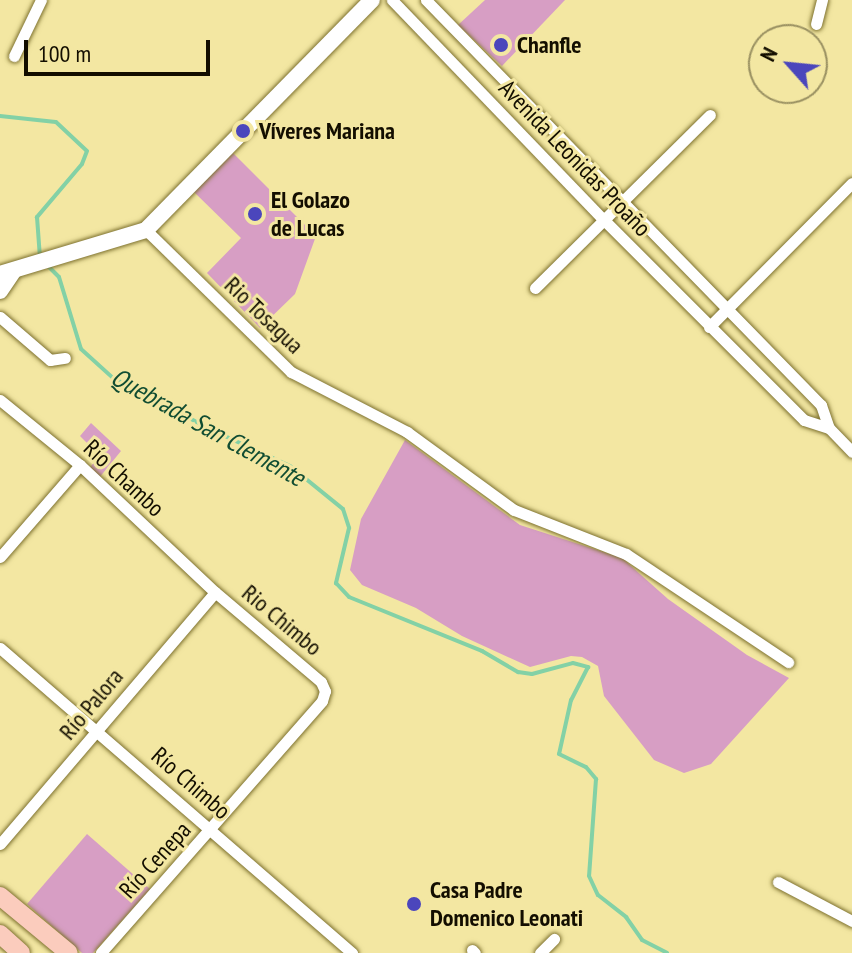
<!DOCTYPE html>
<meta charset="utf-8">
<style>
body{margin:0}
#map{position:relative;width:852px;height:953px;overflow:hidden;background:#f3e7a2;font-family:"PT Sans Narrow",sans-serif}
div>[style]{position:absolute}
.green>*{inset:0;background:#d79ec4}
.stream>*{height:4px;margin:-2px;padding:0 2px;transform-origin:2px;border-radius:2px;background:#83d1a6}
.roads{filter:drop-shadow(0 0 2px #7d712f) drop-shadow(0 0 2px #7d712f)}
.street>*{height:11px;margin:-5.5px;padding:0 5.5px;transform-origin:5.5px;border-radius:5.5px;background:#fff}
.secondary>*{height:16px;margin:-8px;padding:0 8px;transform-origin:8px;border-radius:8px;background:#fff}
.primary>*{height:18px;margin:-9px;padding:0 9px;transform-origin:9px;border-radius:9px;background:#fbccbd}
.dots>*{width:22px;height:22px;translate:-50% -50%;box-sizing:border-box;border:4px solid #f3e7a2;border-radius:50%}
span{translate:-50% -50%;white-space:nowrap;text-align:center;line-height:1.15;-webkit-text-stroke:6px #f3e7a2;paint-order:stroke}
.poi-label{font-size:24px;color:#130e00;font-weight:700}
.left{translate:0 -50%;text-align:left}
.street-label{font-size:24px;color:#130e00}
.water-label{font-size:26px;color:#114d32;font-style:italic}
.north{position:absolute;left:748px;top:24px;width:80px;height:80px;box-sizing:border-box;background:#f3e7a2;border:2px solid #999061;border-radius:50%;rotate:297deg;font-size:22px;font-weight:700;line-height:32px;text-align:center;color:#130e00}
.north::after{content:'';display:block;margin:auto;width:28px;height:36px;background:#4b46bc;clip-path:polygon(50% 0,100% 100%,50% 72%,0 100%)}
.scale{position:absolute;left:24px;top:40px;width:186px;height:36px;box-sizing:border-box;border:4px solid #130e00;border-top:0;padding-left:10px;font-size:24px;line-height:28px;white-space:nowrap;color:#130e00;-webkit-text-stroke:6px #f3e7a2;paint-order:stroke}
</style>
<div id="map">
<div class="green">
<i style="clip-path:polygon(485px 0,565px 0,502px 66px,458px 25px)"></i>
<i style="clip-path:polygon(233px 153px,316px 236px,295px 294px,260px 328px,207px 273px,241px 238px,194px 192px)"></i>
<i style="clip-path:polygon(91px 423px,121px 451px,99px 478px,89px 469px,103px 449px,94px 440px,89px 445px,80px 436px)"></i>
<i style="clip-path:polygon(405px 440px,520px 525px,622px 558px,668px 599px,747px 655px,789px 678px,711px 764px,684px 773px,654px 760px,604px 696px,598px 666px,582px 657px,571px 656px,530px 667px,462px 636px,416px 608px,362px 585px,350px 570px,361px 519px)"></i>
<i style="clip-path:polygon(87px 834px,150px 889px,93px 953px,82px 953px,27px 904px)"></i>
</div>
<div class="stream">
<i style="left:0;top:116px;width:56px;rotate:6.1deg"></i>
<i style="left:56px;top:122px;width:42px;rotate:43.1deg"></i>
<i style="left:87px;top:151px;width:14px;rotate:111deg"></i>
<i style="left:82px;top:164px;width:70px;rotate:130.3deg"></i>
<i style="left:37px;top:217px;width:41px;rotate:85.8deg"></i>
<i style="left:46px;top:264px;width:18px;rotate:45deg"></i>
<i style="left:59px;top:277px;width:75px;rotate:73deg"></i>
<i style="left:81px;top:349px;width:43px;rotate:42.2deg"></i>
<i style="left:113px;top:378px;width:116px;rotate:27.7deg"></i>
<i style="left:216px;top:432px;width:81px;rotate:24.7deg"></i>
<i style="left:290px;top:466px;width:68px;rotate:39.1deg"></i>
<i style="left:343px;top:509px;width:20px;rotate:72deg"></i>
<i style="left:349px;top:528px;width:57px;rotate:103.3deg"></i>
<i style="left:336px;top:583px;width:19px;rotate:47deg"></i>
<i style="left:349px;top:597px;width:144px;rotate:22.1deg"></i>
<i style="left:482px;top:651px;width:42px;rotate:30.3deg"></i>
<i style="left:518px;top:672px;width:14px;rotate:8deg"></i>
<i style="left:532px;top:674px;width:42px;rotate:-15deg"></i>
<i style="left:573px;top:663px;width:16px;rotate:15deg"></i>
<i style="left:588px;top:667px;width:37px;rotate:117deg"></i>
<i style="left:571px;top:700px;width:55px;rotate:102.5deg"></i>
<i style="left:559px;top:754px;width:30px;rotate:26deg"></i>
<i style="left:586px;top:767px;width:16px;rotate:50deg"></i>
<i style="left:596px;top:779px;width:97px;rotate:94.1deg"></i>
<i style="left:589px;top:876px;width:21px;rotate:65deg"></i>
<i style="left:598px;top:895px;width:36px;rotate:38deg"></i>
<i style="left:626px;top:917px;width:28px;rotate:55deg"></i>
<i style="left:642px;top:940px;width:28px;rotate:27deg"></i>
</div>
<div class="roads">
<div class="street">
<i style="left:392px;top:0;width:306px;rotate:46.1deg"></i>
<i style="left:604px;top:220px;width:283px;rotate:45deg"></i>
<i style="left:804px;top:420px;width:26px;rotate:18deg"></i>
<i style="left:426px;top:0;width:566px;rotate:45.72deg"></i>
<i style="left:821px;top:405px;width:24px;rotate:71deg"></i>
<i style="left:829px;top:428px;width:33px;rotate:46deg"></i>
<i style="left:816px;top:24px;width:25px;rotate:-76deg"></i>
<i style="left:14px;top:56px;width:62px;rotate:-64.3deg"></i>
<i style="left:146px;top:230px;width:203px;rotate:44.4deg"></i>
<i style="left:291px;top:372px;width:131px;rotate:27.3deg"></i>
<i style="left:407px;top:432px;width:132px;rotate:36.1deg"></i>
<i style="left:514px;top:510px;width:120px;rotate:21.4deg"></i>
<i style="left:626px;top:554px;width:195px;rotate:33.7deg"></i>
<i style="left:535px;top:288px;width:246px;rotate:-44.7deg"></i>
<i style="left:0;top:317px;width:66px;rotate:40.7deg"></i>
<i style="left:50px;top:360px;width:15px;rotate:-8deg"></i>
<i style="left:709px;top:327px;width:203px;rotate:-45.2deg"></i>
<i style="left:0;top:400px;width:103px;rotate:39.1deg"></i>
<i style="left:80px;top:465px;width:185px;rotate:43.3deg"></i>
<i style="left:215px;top:592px;width:139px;rotate:40.3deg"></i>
<i style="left:321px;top:682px;width:10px;rotate:66deg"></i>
<i style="left:325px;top:691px;width:10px;rotate:107deg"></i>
<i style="left:322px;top:701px;width:335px;rotate:131.3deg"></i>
<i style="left:0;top:557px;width:122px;rotate:-49deg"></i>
<i style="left:0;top:648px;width:466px;rotate:40.9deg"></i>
<i style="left:0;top:844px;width:331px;rotate:-49.5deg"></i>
<i style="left:778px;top:882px;width:84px;rotate:27.8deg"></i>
<i style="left:472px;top:950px;width:4px;rotate:45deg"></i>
<i style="left:540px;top:953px;width:20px;rotate:-45deg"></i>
</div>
<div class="secondary">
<i style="left:0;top:274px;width:152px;rotate:-16.8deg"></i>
<i style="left:146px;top:230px;width:322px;rotate:-45.5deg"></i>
<i style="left:0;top:291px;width:23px;rotate:-56deg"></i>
</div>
<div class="primary">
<i style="left:0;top:896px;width:89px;rotate:39.6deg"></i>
<i style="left:0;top:934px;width:28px;rotate:42deg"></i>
</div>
</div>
<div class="dots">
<i style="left:501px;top:45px;background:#4b46bc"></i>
<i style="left:243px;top:131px;background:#4b46bc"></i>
<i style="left:255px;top:214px;background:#4b46bc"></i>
<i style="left:414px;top:904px;background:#4b46bc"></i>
</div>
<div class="poi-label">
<span class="left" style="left:517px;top:45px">Chanfle</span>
<span class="left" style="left:259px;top:131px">Víveres Mariana</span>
<span class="left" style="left:271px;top:214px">El Golazo<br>de Lucas</span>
<span class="left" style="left:430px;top:904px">Casa Padre<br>Domenico Leonati</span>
</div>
<div class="street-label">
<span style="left:575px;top:158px;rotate:46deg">Avenida Leonidas Proaño</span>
<span style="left:264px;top:315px;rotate:44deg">Rio Tosagua</span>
<span style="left:124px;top:478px;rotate:43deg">Río Chambo</span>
<span style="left:282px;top:620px;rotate:40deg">Rio Chimbo</span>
<span style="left:91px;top:704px;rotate:-50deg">Río Palora</span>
<span style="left:191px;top:783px;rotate:41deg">Río Chimbo</span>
<span style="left:155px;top:860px;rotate:-48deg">Río Cenepa</span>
</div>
<div class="water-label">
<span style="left:208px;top:427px;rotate:29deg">Quebrada San Clemente</span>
</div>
<div class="north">N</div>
<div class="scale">100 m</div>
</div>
